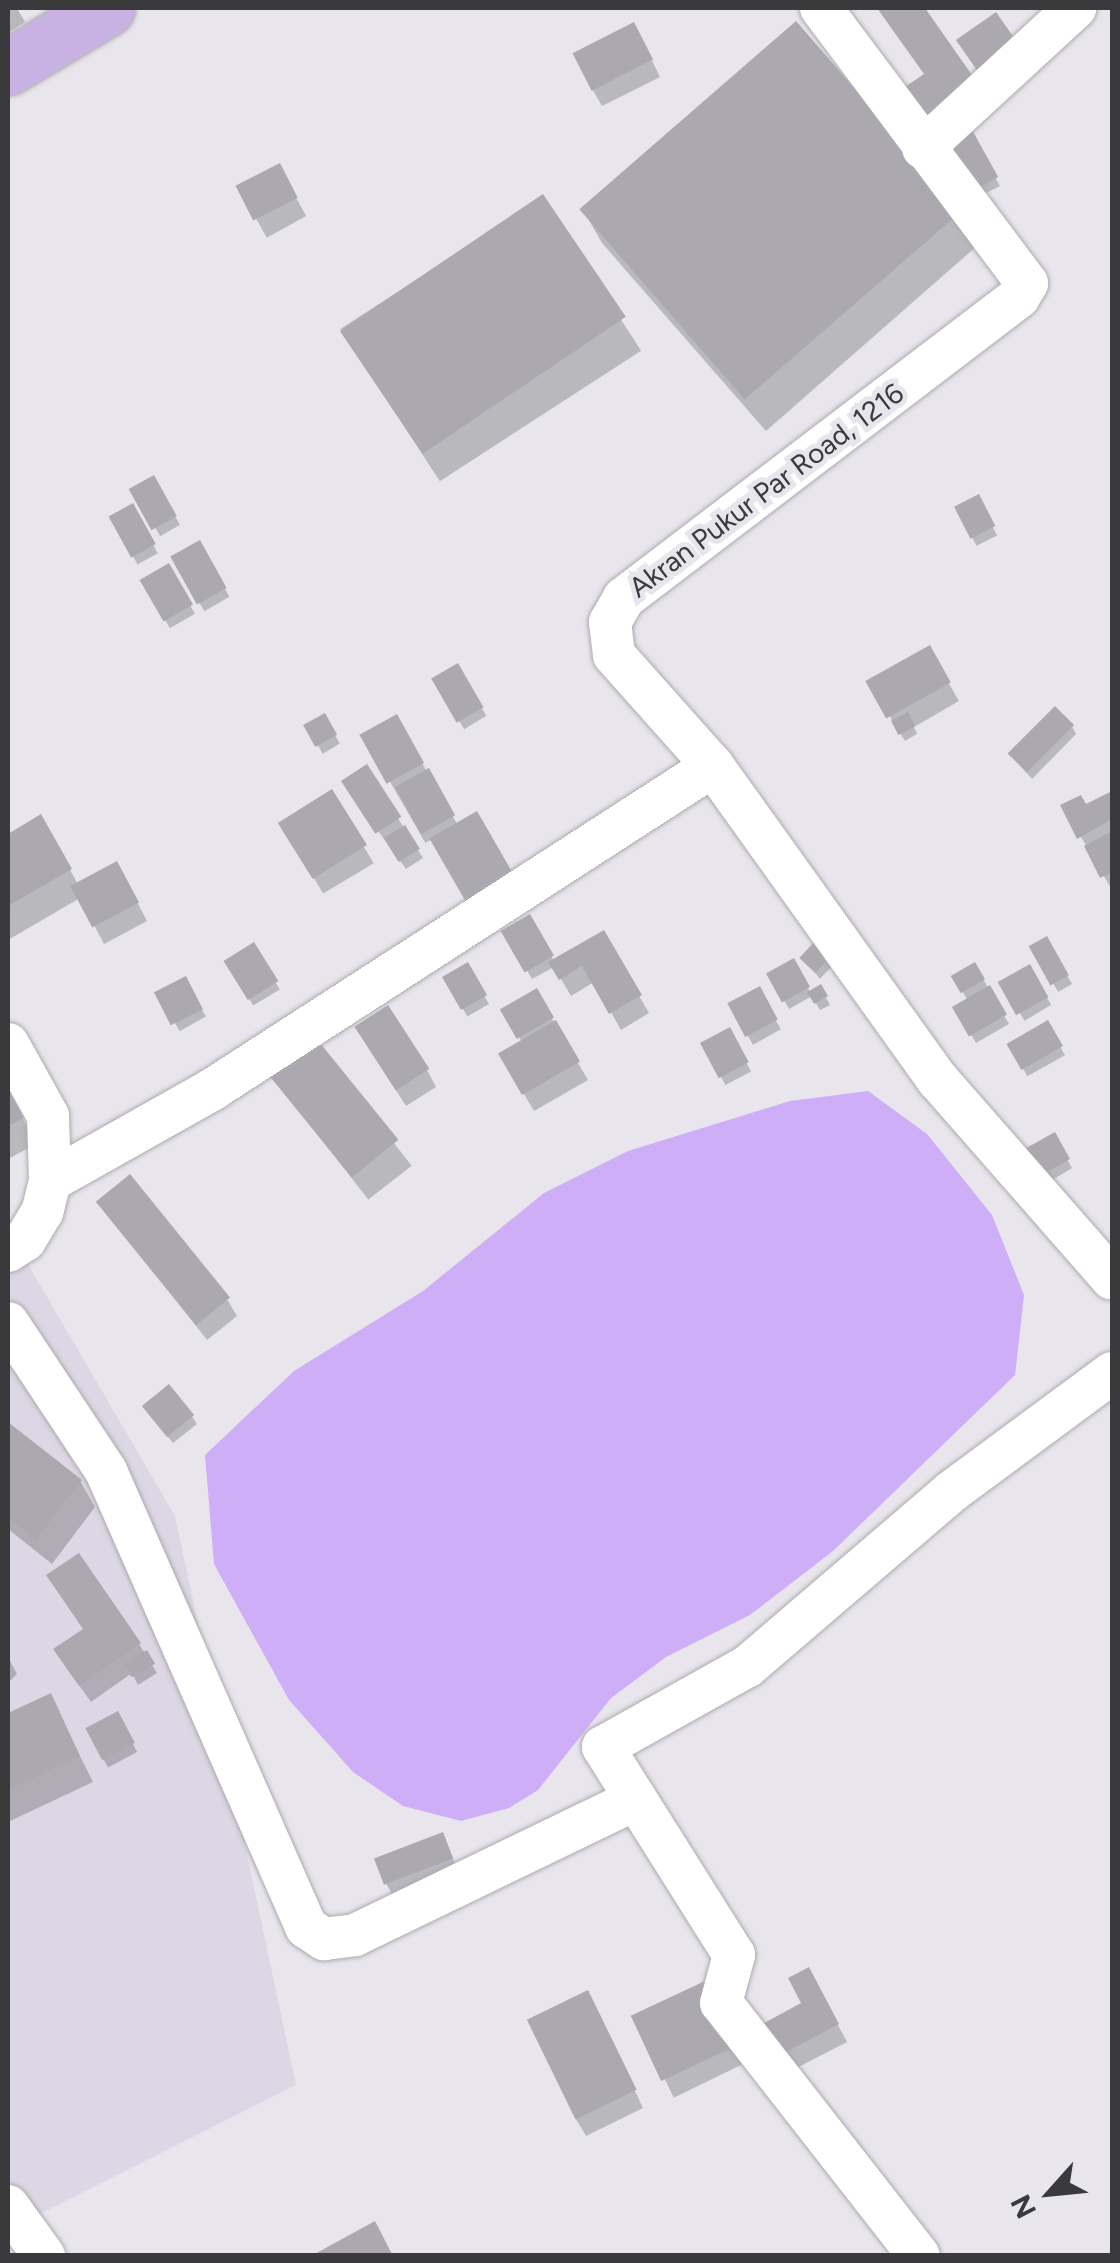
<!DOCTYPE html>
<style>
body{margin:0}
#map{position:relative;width:1120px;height:2263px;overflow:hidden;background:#e8e6ec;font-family:Figtree,sans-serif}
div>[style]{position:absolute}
.built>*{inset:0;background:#dcd7e4}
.water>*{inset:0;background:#ceaef7}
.shadow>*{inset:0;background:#0003;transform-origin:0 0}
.building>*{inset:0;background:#aba9af;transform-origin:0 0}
.roads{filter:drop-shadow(0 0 2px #adaab0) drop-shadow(0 0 2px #adaab0)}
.minor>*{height:42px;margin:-21px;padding:0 21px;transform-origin:21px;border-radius:21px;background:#fff}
.trunk>*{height:55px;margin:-27.5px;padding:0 27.5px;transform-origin:27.5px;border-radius:27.5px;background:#c8b2e3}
span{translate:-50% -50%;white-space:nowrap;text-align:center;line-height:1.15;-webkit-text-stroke:10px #e8e6ec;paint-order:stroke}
.street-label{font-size:28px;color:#3a393b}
.frame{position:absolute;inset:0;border:10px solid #3a393b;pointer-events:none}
.north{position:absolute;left:1000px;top:2143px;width:100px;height:100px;-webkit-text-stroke:8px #e8e6ec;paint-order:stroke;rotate:243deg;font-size:28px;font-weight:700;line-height:40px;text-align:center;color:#3a393b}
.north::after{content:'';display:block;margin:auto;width:35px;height:45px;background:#3a393b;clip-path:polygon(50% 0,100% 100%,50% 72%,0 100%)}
</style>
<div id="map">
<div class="built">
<i style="clip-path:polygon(8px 1230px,175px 1516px,296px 2085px,8px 2230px)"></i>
</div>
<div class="water">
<i style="clip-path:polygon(868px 1091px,927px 1134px,992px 1215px,1024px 1295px,1015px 1375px,833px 1551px,750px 1615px,666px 1657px,611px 1698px,538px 1790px,509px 1808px,461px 1821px,403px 1806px,353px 1772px,289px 1700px,214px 1564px,205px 1455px,294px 1371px,423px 1291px,544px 1193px,628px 1151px,790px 1101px)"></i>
</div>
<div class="shadow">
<i style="clip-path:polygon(8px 8px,17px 8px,25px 22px,8px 33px)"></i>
<i style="clip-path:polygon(795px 25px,978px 245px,766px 431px,602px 243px,583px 210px)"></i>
<i style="clip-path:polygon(643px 42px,660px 77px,602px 106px,592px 89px)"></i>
<i style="clip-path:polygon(970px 131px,1000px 186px,980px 196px)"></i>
<i style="left:279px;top:167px;width:56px;height:45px;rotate:61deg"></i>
<i style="left:542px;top:198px;width:182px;height:240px;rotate:57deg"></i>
<i style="left:153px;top:478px;width:54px;height:23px;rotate:60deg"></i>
<i style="left:978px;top:498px;width:42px;height:23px;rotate:63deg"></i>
<i style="left:132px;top:507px;width:53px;height:23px;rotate:61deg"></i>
<i style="left:199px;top:544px;width:61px;height:29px;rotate:60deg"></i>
<i style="left:168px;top:567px;width:54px;height:29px;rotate:60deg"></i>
<i style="clip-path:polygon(929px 649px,959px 701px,914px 727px,917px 734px,905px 741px,869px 683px)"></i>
<i style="left:457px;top:667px;width:57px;height:26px;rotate:59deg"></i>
<i style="left:324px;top:717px;width:31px;height:20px;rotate:59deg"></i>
<i style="left:396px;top:718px;width:123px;height:37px;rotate:60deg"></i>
<i style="clip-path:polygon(1072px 726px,1076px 734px,1032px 779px,1011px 755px)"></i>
<i style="clip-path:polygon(366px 767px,423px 858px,406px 869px,354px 798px)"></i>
<i style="left:331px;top:792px;width:83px;height:59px;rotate:59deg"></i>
<i style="clip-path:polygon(1112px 794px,1112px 890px,1063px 806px,1086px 808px)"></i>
<i style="clip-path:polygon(40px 818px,78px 884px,126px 881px,147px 921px,104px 944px,80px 898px,8px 940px,8px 836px)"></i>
<i style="clip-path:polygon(529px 917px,554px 961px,603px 933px,649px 1013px,621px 1030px,594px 982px,571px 996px,554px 967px,532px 979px,505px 932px)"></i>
<i style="left:1046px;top:939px;width:52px;height:16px;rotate:60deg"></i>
<i style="clip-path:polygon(817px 943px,835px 963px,820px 979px,803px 958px)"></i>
<i style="left:253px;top:945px;width:52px;height:31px;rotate:59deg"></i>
<i style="clip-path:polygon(793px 962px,811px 993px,820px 987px,830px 1005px,820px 1010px,812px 996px,789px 1009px,770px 975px)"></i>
<i style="clip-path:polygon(975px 965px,1009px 1024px,976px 1043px,955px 1008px,968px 1001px,954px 977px)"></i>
<i style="left:467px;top:966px;width:44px;height:25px;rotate:60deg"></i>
<i style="left:1029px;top:968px;width:43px;height:31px;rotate:59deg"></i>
<i style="left:185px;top:979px;width:43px;height:30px;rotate:61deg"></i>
<i style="left:759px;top:990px;width:45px;height:32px;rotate:61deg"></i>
<i style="clip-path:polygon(536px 991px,588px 1080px,534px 1111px,501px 1055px,522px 1042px,503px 1010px)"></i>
<i style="left:1047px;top:1023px;width:37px;height:43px;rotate:61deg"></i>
<i style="left:729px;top:1030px;width:47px;height:29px;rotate:62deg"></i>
<i style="left:315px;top:1042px;width:157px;height:55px;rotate:52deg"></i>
<i style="clip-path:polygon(367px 1045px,427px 1070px,436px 1087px,406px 1106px)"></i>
<i style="clip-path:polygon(8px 1091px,36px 1144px,8px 1159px)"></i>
<i style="clip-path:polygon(1054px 1136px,1072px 1168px,1044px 1185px)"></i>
<i style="clip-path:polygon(100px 1202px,227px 1299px,237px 1316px,207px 1340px)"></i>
<i style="clip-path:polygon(150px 1415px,192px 1416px,197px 1424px,173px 1443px)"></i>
<i style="clip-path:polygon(8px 1425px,80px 1481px,95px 1507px,52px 1564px,8px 1529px)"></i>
<i style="clip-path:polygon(139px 1644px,157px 1673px,138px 1685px,132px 1673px,91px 1702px,66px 1667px)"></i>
<i style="clip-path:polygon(8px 1657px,17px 1674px,8px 1683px)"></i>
<i style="clip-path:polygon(50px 1696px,93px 1782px,8px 1822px,8px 1716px)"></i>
<i style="left:117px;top:1714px;width:43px;height:33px;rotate:62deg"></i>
<i style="clip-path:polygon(442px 1835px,461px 1876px,395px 1899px,385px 1882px)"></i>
<i style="left:704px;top:1984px;width:89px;height:77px;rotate:64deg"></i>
<i style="clip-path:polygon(818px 1987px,847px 2042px,785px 2074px,775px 2057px)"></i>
<i style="clip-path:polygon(597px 2010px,643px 2108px,586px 2136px,576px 2119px)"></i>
</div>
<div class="building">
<i style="clip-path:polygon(877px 8px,925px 8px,979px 85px,922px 125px,899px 91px,924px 74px)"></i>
<i style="left:996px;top:12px;width:42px;height:49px;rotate:55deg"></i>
<i style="left:796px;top:21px;width:252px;height:287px;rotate:49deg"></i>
<i style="left:634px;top:22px;width:42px;height:69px;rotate:63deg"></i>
<i style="left:971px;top:128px;width:56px;height:27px;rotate:61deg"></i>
<i style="left:280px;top:163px;width:39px;height:50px;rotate:63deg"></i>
<i style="left:543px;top:194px;width:148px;height:245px;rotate:56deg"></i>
<i style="left:154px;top:475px;width:47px;height:29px;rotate:61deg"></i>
<i style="left:979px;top:494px;width:36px;height:28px;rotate:63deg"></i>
<i style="left:133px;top:503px;width:47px;height:28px;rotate:61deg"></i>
<i style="left:200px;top:540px;width:55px;height:34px;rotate:61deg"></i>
<i style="left:169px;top:563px;width:48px;height:34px;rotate:60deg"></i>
<i style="left:930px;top:645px;width:43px;height:74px;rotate:61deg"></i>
<i style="left:458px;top:663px;width:51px;height:31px;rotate:60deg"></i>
<i style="left:1055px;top:706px;width:27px;height:67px;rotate:45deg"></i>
<i style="left:908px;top:712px;width:16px;height:19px;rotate:63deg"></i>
<i style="left:325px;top:713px;width:25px;height:25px;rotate:61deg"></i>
<i style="left:397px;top:714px;width:56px;height:43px;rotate:61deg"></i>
<i style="left:367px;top:764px;width:63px;height:31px;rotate:57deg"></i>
<i style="left:429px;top:768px;width:54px;height:39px;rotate:61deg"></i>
<i style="left:332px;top:789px;width:66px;height:64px;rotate:58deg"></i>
<i style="clip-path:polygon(1112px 791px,1112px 819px,1077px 839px,1060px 805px,1081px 795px,1086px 804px)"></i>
<i style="left:477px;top:811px;width:73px;height:55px;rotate:60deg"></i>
<i style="clip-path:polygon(41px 814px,72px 869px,8px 906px,8px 834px)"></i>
<i style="left:405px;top:825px;width:28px;height:25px;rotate:58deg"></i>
<i style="clip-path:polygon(1112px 831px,1112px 872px,1100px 878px,1084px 846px)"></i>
<i style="left:117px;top:861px;width:47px;height:53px;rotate:62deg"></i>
<i style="left:530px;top:914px;width:48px;height:34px;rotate:60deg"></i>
<i style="clip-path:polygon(604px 930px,642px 995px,609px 1014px,582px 966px,559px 980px,548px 962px)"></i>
<i style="left:1047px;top:936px;width:45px;height:21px;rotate:61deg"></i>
<i style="left:817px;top:939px;width:22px;height:26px;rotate:43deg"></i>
<i style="left:254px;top:942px;width:46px;height:36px;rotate:58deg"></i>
<i style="left:794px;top:958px;width:33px;height:32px;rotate:61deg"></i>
<i style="left:468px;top:962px;width:38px;height:30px;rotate:60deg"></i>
<i style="left:975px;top:962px;width:20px;height:28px;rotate:60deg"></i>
<i style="left:1030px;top:964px;width:38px;height:37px;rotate:61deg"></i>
<i style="left:186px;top:976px;width:37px;height:36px;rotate:63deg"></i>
<i style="left:821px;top:984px;width:14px;height:16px;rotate:60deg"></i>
<i style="left:990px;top:985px;width:34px;height:44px;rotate:60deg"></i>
<i style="left:760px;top:986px;width:38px;height:37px;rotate:62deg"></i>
<i style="left:537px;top:988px;width:34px;height:43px;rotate:60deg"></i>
<i style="left:388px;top:1005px;width:76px;height:40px;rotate:57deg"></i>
<i style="left:556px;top:1020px;width:48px;height:67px;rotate:60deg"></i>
<i style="left:1048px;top:1020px;width:30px;height:48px;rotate:60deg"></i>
<i style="left:730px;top:1027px;width:40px;height:34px;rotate:62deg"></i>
<i style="left:316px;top:1038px;width:131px;height:60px;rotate:51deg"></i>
<i style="clip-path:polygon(8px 1088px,24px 1118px,8px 1126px)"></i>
<i style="left:1055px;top:1132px;width:31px;height:38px;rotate:61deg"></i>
<i style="left:130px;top:1174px;width:159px;height:44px;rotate:51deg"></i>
<i style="left:169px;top:1384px;width:40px;height:35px;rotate:51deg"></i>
<i style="clip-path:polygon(8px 1422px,82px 1480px,36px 1540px,8px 1517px)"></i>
<i style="clip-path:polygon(79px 1553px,141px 1643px,79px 1686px,53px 1649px,83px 1629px,46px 1575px)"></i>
<i style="left:147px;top:1650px;width:16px;height:27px;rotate:60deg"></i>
<i style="clip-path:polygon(51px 1693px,80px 1756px,8px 1790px,8px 1713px)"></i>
<i style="left:118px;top:1711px;width:36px;height:37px;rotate:62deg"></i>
<i style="left:443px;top:1832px;width:28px;height:74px;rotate:69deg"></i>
<i style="clip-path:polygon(809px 1967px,839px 2024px,773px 2059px,757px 2027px,801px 2003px,788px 1978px)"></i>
<i style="left:705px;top:1981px;width:72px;height:82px;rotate:65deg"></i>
<i style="left:588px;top:1990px;width:111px;height:68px;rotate:64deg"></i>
<i style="clip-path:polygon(375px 2221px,393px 2256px,311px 2256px)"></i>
</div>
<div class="roads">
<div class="minor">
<i style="left:821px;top:8px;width:344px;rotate:53.2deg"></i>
<i style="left:1027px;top:283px;width:16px;rotate:120deg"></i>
<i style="left:1019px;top:297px;width:497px;rotate:142.7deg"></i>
<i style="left:624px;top:598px;width:28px;rotate:120deg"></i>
<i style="left:610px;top:622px;width:33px;rotate:83deg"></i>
<i style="left:614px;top:655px;width:149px;rotate:48.3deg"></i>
<i style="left:713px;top:766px;width:386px;rotate:54.4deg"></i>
<i style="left:938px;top:1080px;width:264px;rotate:48.8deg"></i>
<i style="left:923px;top:148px;width:207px;rotate:-42.6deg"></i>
<i style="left:8px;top:1044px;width:82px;rotate:60.9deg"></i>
<i style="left:48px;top:1116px;width:65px;rotate:88.2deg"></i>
<i style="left:50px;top:1181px;width:32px;rotate:104deg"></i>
<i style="left:42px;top:1212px;width:33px;rotate:121deg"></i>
<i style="left:25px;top:1240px;width:20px;rotate:147deg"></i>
<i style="left:50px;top:1181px;width:187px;rotate:-29.4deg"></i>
<i style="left:213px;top:1089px;width:595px;rotate:-32.86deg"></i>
<i style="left:8px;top:1323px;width:178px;rotate:56.5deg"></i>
<i style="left:106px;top:1471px;width:498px;rotate:66.3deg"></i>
<i style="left:306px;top:1927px;width:22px;rotate:34deg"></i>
<i style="left:324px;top:1939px;width:31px;rotate:-7deg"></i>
<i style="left:355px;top:1935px;width:312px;rotate:-25.8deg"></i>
<i style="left:8px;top:2206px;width:62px;rotate:54.2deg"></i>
<i style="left:919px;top:2256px;width:321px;rotate:-128deg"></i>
<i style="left:721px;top:2003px;width:50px;rotate:-74.8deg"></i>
<i style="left:734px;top:1955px;width:246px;rotate:-122.2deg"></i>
<i style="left:603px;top:1747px;width:166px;rotate:-29.2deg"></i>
<i style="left:748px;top:1666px;width:267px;rotate:-40.6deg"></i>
<i style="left:951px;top:1492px;width:200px;rotate:-36.5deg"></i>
</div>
<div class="trunk">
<i style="left:8px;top:67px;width:115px;rotate:-30.8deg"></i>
</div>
</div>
<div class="street-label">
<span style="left:766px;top:490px;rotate:-37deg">Akran Pukur Par Road, 1216</span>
</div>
<div class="frame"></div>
<div class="north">N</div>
</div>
